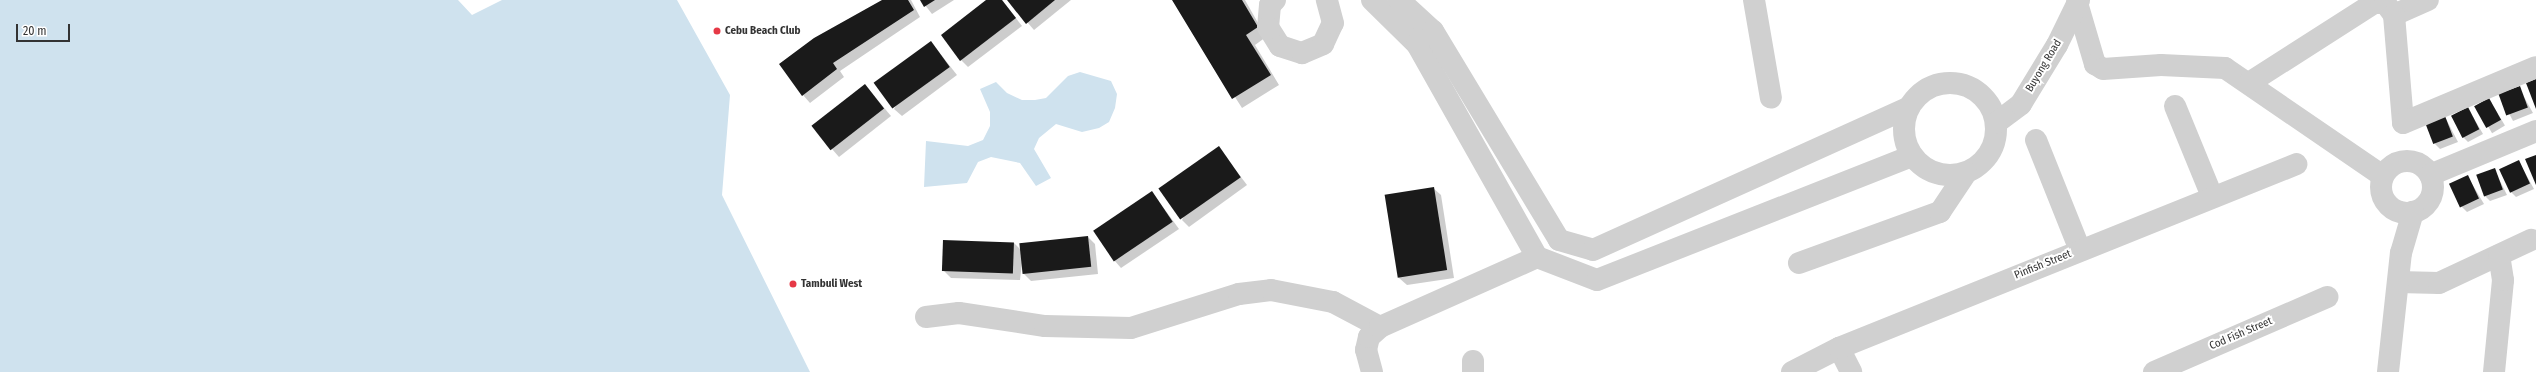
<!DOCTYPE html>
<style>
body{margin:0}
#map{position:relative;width:2536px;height:372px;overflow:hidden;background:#fff;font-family:"Fira Sans Condensed",sans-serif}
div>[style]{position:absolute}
.water>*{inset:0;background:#cfe2ee}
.shadow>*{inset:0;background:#0003;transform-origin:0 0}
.building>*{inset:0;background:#1a1a1a;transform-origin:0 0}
.minor>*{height:22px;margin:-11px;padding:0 11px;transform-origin:11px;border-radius:11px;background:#d0d0d0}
.minor>.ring{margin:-11px;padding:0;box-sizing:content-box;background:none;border:22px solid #d0d0d0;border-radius:50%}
.dots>*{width:11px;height:11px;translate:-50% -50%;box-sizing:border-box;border:2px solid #fff;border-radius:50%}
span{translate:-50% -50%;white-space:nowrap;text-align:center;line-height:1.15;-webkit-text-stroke:4px #fff;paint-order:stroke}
.poi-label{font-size:11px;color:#333;font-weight:700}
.left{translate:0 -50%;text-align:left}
.street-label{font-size:11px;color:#333}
.scale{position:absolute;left:16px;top:24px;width:54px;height:18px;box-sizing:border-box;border:2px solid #333;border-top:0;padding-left:5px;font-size:12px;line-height:14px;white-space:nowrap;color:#333;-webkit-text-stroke:3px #fff;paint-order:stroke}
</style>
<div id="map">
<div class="water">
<i style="clip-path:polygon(0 0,458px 0,472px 15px,502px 0,677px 0,730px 95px,722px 195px,810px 372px,0 372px)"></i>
<i style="clip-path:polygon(1080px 72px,1111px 81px,1117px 94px,1115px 108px,1109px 122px,1099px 128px,1082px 132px,1056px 124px,1039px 138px,1034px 149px,1051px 178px,1036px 186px,1020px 163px,991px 157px,978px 162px,967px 183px,924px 187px,926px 141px,968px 146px,983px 140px,990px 126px,990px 112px,980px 89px,996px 82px,1007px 93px,1022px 100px,1035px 100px,1046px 98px,1068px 76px)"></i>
</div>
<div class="shadow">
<i style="clip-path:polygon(884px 0,911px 0,920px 17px,840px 71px,844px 77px,810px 103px,803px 95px)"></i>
<i style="clip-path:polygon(921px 0,954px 0,932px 14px)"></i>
<i style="clip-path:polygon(988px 0,1002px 0,1022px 26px,968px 67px,961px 60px)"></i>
<i style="clip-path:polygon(1008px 0,1071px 0,1034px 30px)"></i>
<i style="clip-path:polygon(1173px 0,1245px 0,1266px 37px,1255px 45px,1279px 85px,1242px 108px)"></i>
<i style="clip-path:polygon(931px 42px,957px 75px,902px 116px,894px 109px)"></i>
<i style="clip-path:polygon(865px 85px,891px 116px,839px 157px,832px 149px)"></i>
<i style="clip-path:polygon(2519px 88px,2533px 113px,2513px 121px,2500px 96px)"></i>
<i style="left:2489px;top:99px;width:31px;height:15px;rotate:59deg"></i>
<i style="clip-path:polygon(2468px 108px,2483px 134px,2468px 142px,2463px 137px)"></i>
<i style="clip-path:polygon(2445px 117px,2458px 142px,2440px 149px,2435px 144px)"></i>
<i style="clip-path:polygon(1219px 148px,1247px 185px,1189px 227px,1182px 220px)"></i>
<i style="clip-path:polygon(2519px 162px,2534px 189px,2516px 197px,2511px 192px)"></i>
<i style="clip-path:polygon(2494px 169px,2507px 195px,2490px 201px,2485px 196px)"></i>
<i style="clip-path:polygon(2468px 177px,2484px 204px,2467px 212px,2462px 207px)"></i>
<i style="clip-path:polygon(1433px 188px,1441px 195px,1454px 278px,1407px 285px,1399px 278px)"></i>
<i style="clip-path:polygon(1152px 192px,1179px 229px,1121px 268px,1114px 260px)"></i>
<i style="clip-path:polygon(1088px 237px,1095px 244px,1098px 274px,1031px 281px,1023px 273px,1022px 263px,1020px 280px,951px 278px,943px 270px,1014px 243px,1021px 250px)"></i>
</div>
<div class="building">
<i style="clip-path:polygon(882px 0,908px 0,914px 10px,833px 63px,837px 69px,802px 96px,779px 64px,814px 38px)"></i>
<i style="clip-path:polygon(920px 0,935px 0,924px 7px)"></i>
<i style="clip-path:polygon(986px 0,1002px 0,1016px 18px,960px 61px,941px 35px)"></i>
<i style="clip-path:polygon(1007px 0,1055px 0,1026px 24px)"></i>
<i style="clip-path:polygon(1172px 0,1242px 0,1258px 27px,1246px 35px,1271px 75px,1232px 99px)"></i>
<i style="left:931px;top:41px;width:32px;height:71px;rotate:54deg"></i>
<i style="clip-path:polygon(2536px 79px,2536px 109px,2526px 83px)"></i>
<i style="left:865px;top:84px;width:31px;height:68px;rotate:52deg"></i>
<i style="left:2520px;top:86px;width:23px;height:23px;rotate:70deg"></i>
<i style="left:2489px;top:98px;width:25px;height:17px;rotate:61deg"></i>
<i style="left:2468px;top:107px;width:25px;height:19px;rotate:63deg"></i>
<i style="left:2445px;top:116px;width:22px;height:21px;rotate:69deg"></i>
<i style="left:1219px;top:146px;width:38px;height:74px;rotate:55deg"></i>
<i style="clip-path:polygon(2536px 155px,2536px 185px,2525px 159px)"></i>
<i style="left:2519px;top:160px;width:26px;height:22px;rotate:65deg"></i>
<i style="left:2495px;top:168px;width:23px;height:20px;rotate:70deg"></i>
<i style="left:2468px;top:175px;width:26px;height:21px;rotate:65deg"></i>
<i style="left:1434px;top:187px;width:84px;height:50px;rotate:81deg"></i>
<i style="left:1152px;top:191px;width:37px;height:71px;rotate:56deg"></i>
<i style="left:1088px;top:236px;width:31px;height:69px;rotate:84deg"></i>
<i style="left:943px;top:240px;width:71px;height:31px;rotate:2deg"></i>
</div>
<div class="minor">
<i style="left:1275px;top:0;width:7px;rotate:135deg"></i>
<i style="left:1270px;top:5px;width:22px;rotate:95deg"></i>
<i style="left:1268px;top:27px;width:22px;rotate:58deg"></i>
<i style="left:1280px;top:46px;width:23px;rotate:18deg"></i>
<i style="left:1302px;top:53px;width:23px;rotate:-23deg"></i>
<i style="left:1323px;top:44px;width:23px;rotate:-65deg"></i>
<i style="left:1333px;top:23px;width:24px;rotate:-105deg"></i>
<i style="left:1372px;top:0;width:63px;rotate:44.4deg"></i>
<i style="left:1417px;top:44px;width:244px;rotate:60.6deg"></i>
<i style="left:1537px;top:257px;width:64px;rotate:21deg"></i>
<i style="left:1597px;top:280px;width:339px;rotate:-21.5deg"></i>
<i style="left:1399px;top:0;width:46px;rotate:42.4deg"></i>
<i style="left:1433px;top:31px;width:244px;rotate:58.9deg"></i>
<i style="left:1559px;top:240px;width:35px;rotate:16deg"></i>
<i style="left:1593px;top:250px;width:347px;rotate:-24.3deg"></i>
<i style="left:1754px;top:0;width:99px;rotate:80.2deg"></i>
<i style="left:2077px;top:3px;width:64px;rotate:73.6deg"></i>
<i style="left:2095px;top:64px;width:9px;rotate:32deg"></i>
<i style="left:2103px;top:69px;width:58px;rotate:-3.9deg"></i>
<i style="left:2161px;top:65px;width:64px;rotate:2.7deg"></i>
<i style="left:2225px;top:68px;width:191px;rotate:34.4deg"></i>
<i style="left:2394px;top:15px;width:37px;rotate:-24deg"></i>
<i style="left:2249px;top:83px;width:148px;rotate:-32.6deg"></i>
<i style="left:2374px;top:3px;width:11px"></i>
<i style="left:2385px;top:3px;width:15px;rotate:53deg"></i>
<i style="left:2394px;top:15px;width:108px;rotate:85.2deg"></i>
<i style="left:2403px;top:123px;width:144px;rotate:-22.8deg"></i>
<i class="ring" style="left:1904px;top:83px;width:70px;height:70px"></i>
<i style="left:2175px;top:106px;width:97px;rotate:67.7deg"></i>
<i style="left:1996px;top:123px;width:31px;rotate:-37deg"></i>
<i style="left:2021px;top:104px;width:69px;rotate:-58.6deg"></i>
<i style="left:2057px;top:45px;width:50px;rotate:-63.9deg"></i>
<i style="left:2036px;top:140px;width:118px;rotate:68.2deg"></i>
<i class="ring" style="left:2381px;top:161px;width:30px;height:30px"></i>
<i style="left:2430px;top:175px;width:115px;rotate:-22.5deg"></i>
<i style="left:1799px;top:263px;width:150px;rotate:-19.9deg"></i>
<i style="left:1940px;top:212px;width:47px;rotate:-56.3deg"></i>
<i style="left:2398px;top:282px;width:41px;rotate:1.4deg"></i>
<i style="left:2439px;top:283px;width:102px;rotate:-25.1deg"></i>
<i style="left:926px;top:317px;width:33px;rotate:-7deg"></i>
<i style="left:959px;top:313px;width:87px;rotate:8.6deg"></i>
<i style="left:1045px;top:326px;width:86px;rotate:1.3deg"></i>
<i style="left:1131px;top:328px;width:113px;rotate:-17.5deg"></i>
<i style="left:1239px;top:294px;width:32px;rotate:-7deg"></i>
<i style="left:1271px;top:290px;width:63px;rotate:11deg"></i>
<i style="left:1333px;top:302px;width:53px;rotate:28deg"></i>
<i style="left:1839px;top:348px;width:27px;rotate:63deg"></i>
<i style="left:1473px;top:361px;width:11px;rotate:90deg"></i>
<i style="left:1372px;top:372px;width:23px;rotate:-105deg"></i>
<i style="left:1366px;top:350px;width:13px;rotate:-77deg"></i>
<i style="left:1369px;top:337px;width:15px;rotate:-42deg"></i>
<i style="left:1380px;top:327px;width:172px;rotate:-24deg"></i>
<i style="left:1792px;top:372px;width:53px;rotate:-27.1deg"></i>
<i style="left:1839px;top:348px;width:493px;rotate:-21.9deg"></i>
<i style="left:2154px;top:372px;width:189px;rotate:-23.4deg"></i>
<i style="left:2388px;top:372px;width:120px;rotate:-83.8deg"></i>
<i style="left:2401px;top:253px;width:43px;rotate:-73.7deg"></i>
<i style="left:2494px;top:372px;width:92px;rotate:-84.4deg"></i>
<i style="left:2503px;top:280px;width:25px;rotate:-99deg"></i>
</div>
<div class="dots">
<i style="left:717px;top:31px;background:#e63946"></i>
<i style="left:793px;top:284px;background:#e63946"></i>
</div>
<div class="poi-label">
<span class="left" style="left:725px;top:31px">Cebu Beach Club</span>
<span class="left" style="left:801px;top:284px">Tambuli West</span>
</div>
<div class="street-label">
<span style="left:2044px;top:66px;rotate:-59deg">Buyong Road</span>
<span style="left:2043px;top:265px;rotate:-22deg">Pinfish Street</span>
<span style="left:2241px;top:334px;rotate:-23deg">Cod Fish Street</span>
</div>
<div class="scale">20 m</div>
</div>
